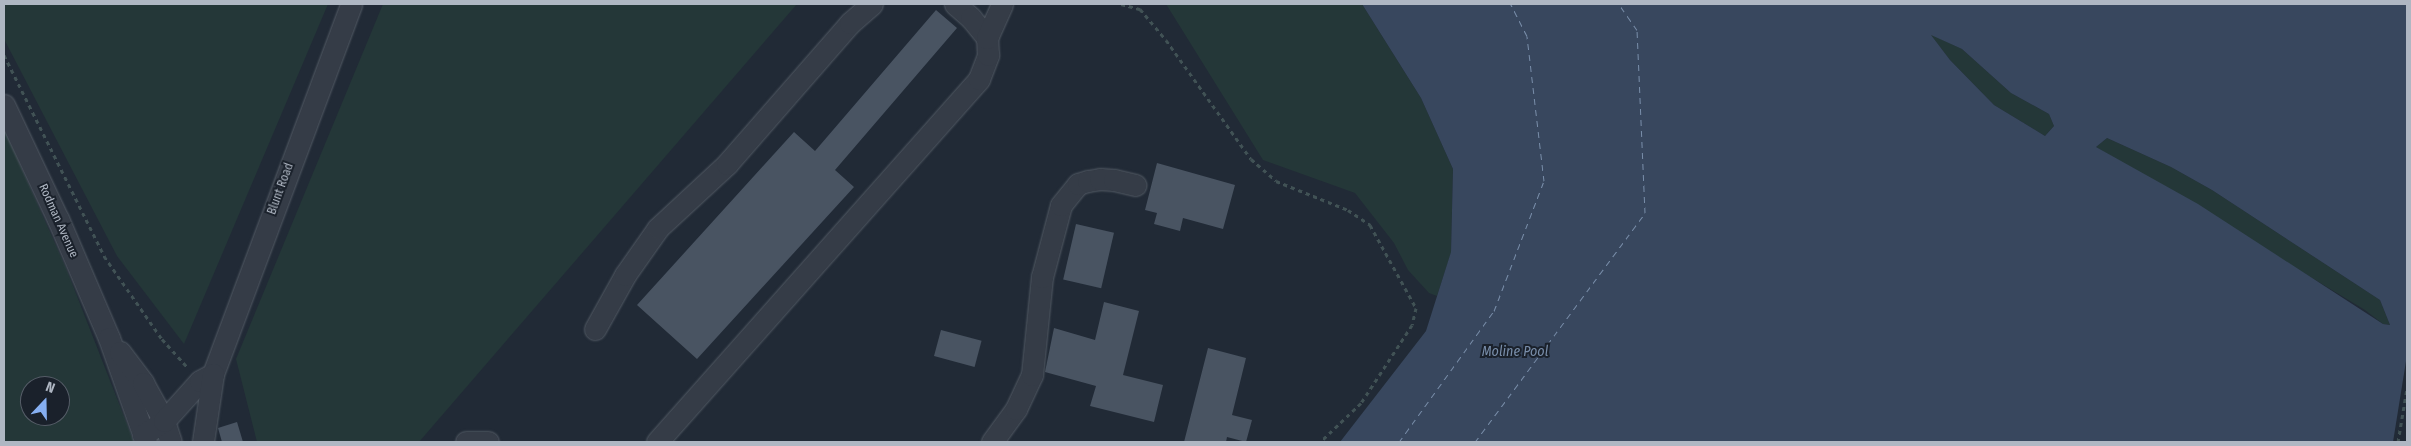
<!DOCTYPE html>
<style>
body{margin:0}
#map{position:relative;width:2411px;height:446px;overflow:hidden;background:#212a36;font-family:"Fira Sans Condensed",sans-serif}
div>[style]{position:absolute}
.green>*{inset:0;background:#243738}
.water>*{inset:0;background:#38475e}
.pier>*{inset:0;background:#212a36}
.ferry>*{height:1px;margin-top:-0.5px;transform-origin:0;background:repeating-linear-gradient(90deg,#798eaa 0 6px,transparent 0 11px)}
.building>*{inset:0;background:#495462;transform-origin:0 0}
.path>*{height:3px;margin-top:-1.5px;transform-origin:0;background:repeating-linear-gradient(90deg,#415255 0 4px,transparent 0 8px)}
.roads{filter:drop-shadow(0 0 1px #525a64) drop-shadow(0 0 1px #525a64)}
.minor>*{height:21px;margin:-10.5px;padding:0 10.5px;transform-origin:10.5px;border-radius:10.5px;background:#353c47}
span{translate:-50% -50%;white-space:nowrap;text-align:center;line-height:1.15;-webkit-text-stroke:4px #1a212b;paint-order:stroke}
.street-label{font-size:12px;color:#afb7c3}
.water-label{font-size:14px;color:#798eaa;font-style:italic}
.frame{position:absolute;inset:0;border:5px solid #afb7c3;pointer-events:none}
.north{position:absolute;left:20px;top:376px;width:50px;height:50px;box-sizing:border-box;background:#1a212b;border:1px solid #565d68;border-radius:50%;rotate:21deg;font-size:14px;font-weight:700;line-height:20px;text-align:center;color:#afb7c3}
.north::after{content:'';display:block;margin:auto;width:18px;height:22px;background:#86aff1;clip-path:polygon(50% 0,100% 100%,50% 72%,0 100%)}
</style>
<div id="map">
<div class="green">
<i style="clip-path:polygon(4px 4px,328px 4px,184px 344px,117px 256px,4px 39px)"></i>
<i style="clip-path:polygon(383px 4px,797px 4px,419px 442px,257px 442px,236px 359px)"></i>
<i style="clip-path:polygon(1166px 4px,1362px 4px,1421px 98px,1453px 169px,1451px 253px,1437px 296px,1429px 293px,1408px 270px,1394px 243px,1355px 193px,1263px 160px)"></i>
<i style="clip-path:polygon(1930px 34px,1962px 49px,2011px 93px,2049px 114px,2054px 126px,2045px 136px,1994px 105px,1950px 60px)"></i>
<i style="clip-path:polygon(evenodd,4px 129px,66px 268px,134px 442px,4px 442px,4px 129px,30px 386px,60px 386px,60px 416px,30px 416px,30px 386px)"></i>
<i style="clip-path:polygon(2107px 138px,2171px 167px,2212px 190px,2380px 300px,2390px 325px,2383px 324px,2365px 310px,2096px 147px)"></i>
</div>
<div class="water">
<i style="clip-path:polygon(evenodd,1362px 4px,2407px 4px,2407px 442px,1340px 442px,1426px 331px,1451px 252px,1453px 169px,1421px 98px,1362px 4px,1931px 35px,1962px 49px,2011px 93px,2049px 114px,2054px 126px,2045px 136px,1994px 105px,1950px 60px,1931px 35px,1362px 4px,2107px 138px,2171px 167px,2212px 190px,2380px 300px,2390px 325px,2383px 324px,2198px 204px,2096px 147px,2107px 138px)"></i>
</div>
<div class="pier">
<i style="clip-path:polygon(2407px 355px,2407px 442px,2393px 442px)"></i>
</div>
<div class="ferry">
<i style="left:1399px;top:442px;width:162px;rotate:-54.1deg"></i>
<i style="left:1494px;top:311px;width:139px;rotate:-69deg"></i>
<i style="left:1544px;top:181px;width:146px;rotate:-96.7deg"></i>
<i style="left:1527px;top:36px;width:36px;rotate:-117deg"></i>
<i style="left:1475px;top:442px;width:285px;rotate:-53.4deg"></i>
<i style="left:1645px;top:213px;width:183px;rotate:-92.5deg"></i>
<i style="left:1637px;top:30px;width:32px;rotate:-125deg"></i>
</div>
<div class="building">
<i style="clip-path:polygon(936px 10px,957px 28px,835px 170px,854px 187px,697px 359px,637px 305px,794px 132px,815px 151px)"></i>
<i style="clip-path:polygon(1157px 163px,1235px 185px,1223px 229px,1183px 218px,1180px 231px,1154px 224px,1157px 213px,1145px 210px)"></i>
<i style="left:1076px;top:224px;width:39px;height:57px;rotate:13deg"></i>
<i style="clip-path:polygon(1104px 302px,1139px 311px,1123px 375px,1163px 385px,1154px 422px,1090px 406px,1096px 386px,1045px 372px,1054px 328px,1095px 340px)"></i>
<i style="left:941px;top:330px;width:42px;height:27px;rotate:15deg"></i>
<i style="clip-path:polygon(1208px 348px,1246px 358px,1232px 415px,1252px 420px,1246px 442px,1227px 437px,1226px 442px,1184px 442px)"></i>
<i style="clip-path:polygon(237px 422px,243px 442px,222px 442px,218px 428px)"></i>
</div>
<div class="path">
<i style="left:1121px;top:4px;width:20px;rotate:15deg"></i>
<i style="left:1140px;top:9px;width:40px;rotate:50deg"></i>
<i style="left:1166px;top:40px;width:146px;rotate:54.5deg"></i>
<i style="left:1251px;top:159px;width:33px;rotate:41deg"></i>
<i style="left:1276px;top:181px;width:78px;rotate:21.9deg"></i>
<i style="left:1348px;top:210px;width:27px;rotate:34deg"></i>
<i style="left:1370px;top:225px;width:95px;rotate:61deg"></i>
<i style="left:1416px;top:308px;width:17px;rotate:103deg"></i>
<i style="left:1412px;top:325px;width:93px;rotate:123.2deg"></i>
<i style="left:1361px;top:403px;width:57px;rotate:136.4deg"></i>
<i style="left:4px;top:55px;width:225px;rotate:63.5deg"></i>
<i style="left:104px;top:256px;width:101px;rotate:55.1deg"></i>
<i style="left:162px;top:339px;width:39px;rotate:48deg"></i>
<i style="left:2398px;top:442px;width:55px;rotate:-80.5deg"></i>
</div>
<div class="roads">
<div class="minor">
<i style="left:955px;top:4px;width:21px;rotate:41deg"></i>
<i style="left:971px;top:18px;width:26px;rotate:51deg"></i>
<i style="left:4px;top:105px;width:126px;rotate:64.7deg"></i>
<i style="left:58px;top:219px;width:129px;rotate:66.8deg"></i>
<i style="left:109px;top:338px;width:110px;rotate:70.4deg"></i>
<i style="left:595px;top:329px;width:62px;rotate:-60.9deg"></i>
<i style="left:625px;top:275px;width:57px;rotate:-54.9deg"></i>
<i style="left:658px;top:228px;width:94px;rotate:-42.8deg"></i>
<i style="left:727px;top:164px;width:187px;rotate:-48.9deg"></i>
<i style="left:850px;top:23px;width:29px;rotate:-41deg"></i>
<i style="left:120px;top:352px;width:39px;rotate:53deg"></i>
<i style="left:143px;top:383px;width:43px;rotate:61.1deg"></i>
<i style="left:164px;top:421px;width:22px;rotate:72deg"></i>
<i style="left:213px;top:374px;width:395px;rotate:-69.5deg"></i>
<i style="left:143px;top:435px;width:25px;rotate:-34deg"></i>
<i style="left:164px;top:421px;width:54px;rotate:-48deg"></i>
<i style="left:200px;top:381px;width:15px;rotate:-28deg"></i>
<i style="left:213px;top:374px;width:69px;rotate:98.4deg"></i>
<i style="left:466px;top:442px;width:22px"></i>
<i style="left:657px;top:442px;width:485px;rotate:-48.4deg"></i>
<i style="left:979px;top:79px;width:26px;rotate:-69deg"></i>
<i style="left:988px;top:55px;width:17px;rotate:-93deg"></i>
<i style="left:987px;top:38px;width:37px;rotate:-66deg"></i>
<i style="left:992px;top:442px;width:41px;rotate:-54deg"></i>
<i style="left:1016px;top:409px;width:38px;rotate:-65deg"></i>
<i style="left:1032px;top:375px;width:99px;rotate:-84.2deg"></i>
<i style="left:1042px;top:277px;width:74px;rotate:-75.2deg"></i>
<i style="left:1061px;top:205px;width:27px;rotate:-51deg"></i>
<i style="left:1078px;top:184px;width:10px;rotate:-17deg"></i>
<i style="left:1088px;top:181px;width:12px;rotate:-9deg"></i>
<i style="left:1100px;top:179px;width:14px;rotate:4deg"></i>
<i style="left:1114px;top:180px;width:22px;rotate:13deg"></i>
</div>
</div>
<div class="street-label">
<span style="left:281px;top:189px;rotate:-70deg">Blunt Road</span>
<span style="left:58px;top:221px;rotate:66deg">Rodman Avenue</span>
</div>
<div class="water-label">
<span style="left:1515px;top:352px">Moline Pool</span>
</div>
<div class="frame"></div>
<div class="north">N</div>
</div>
